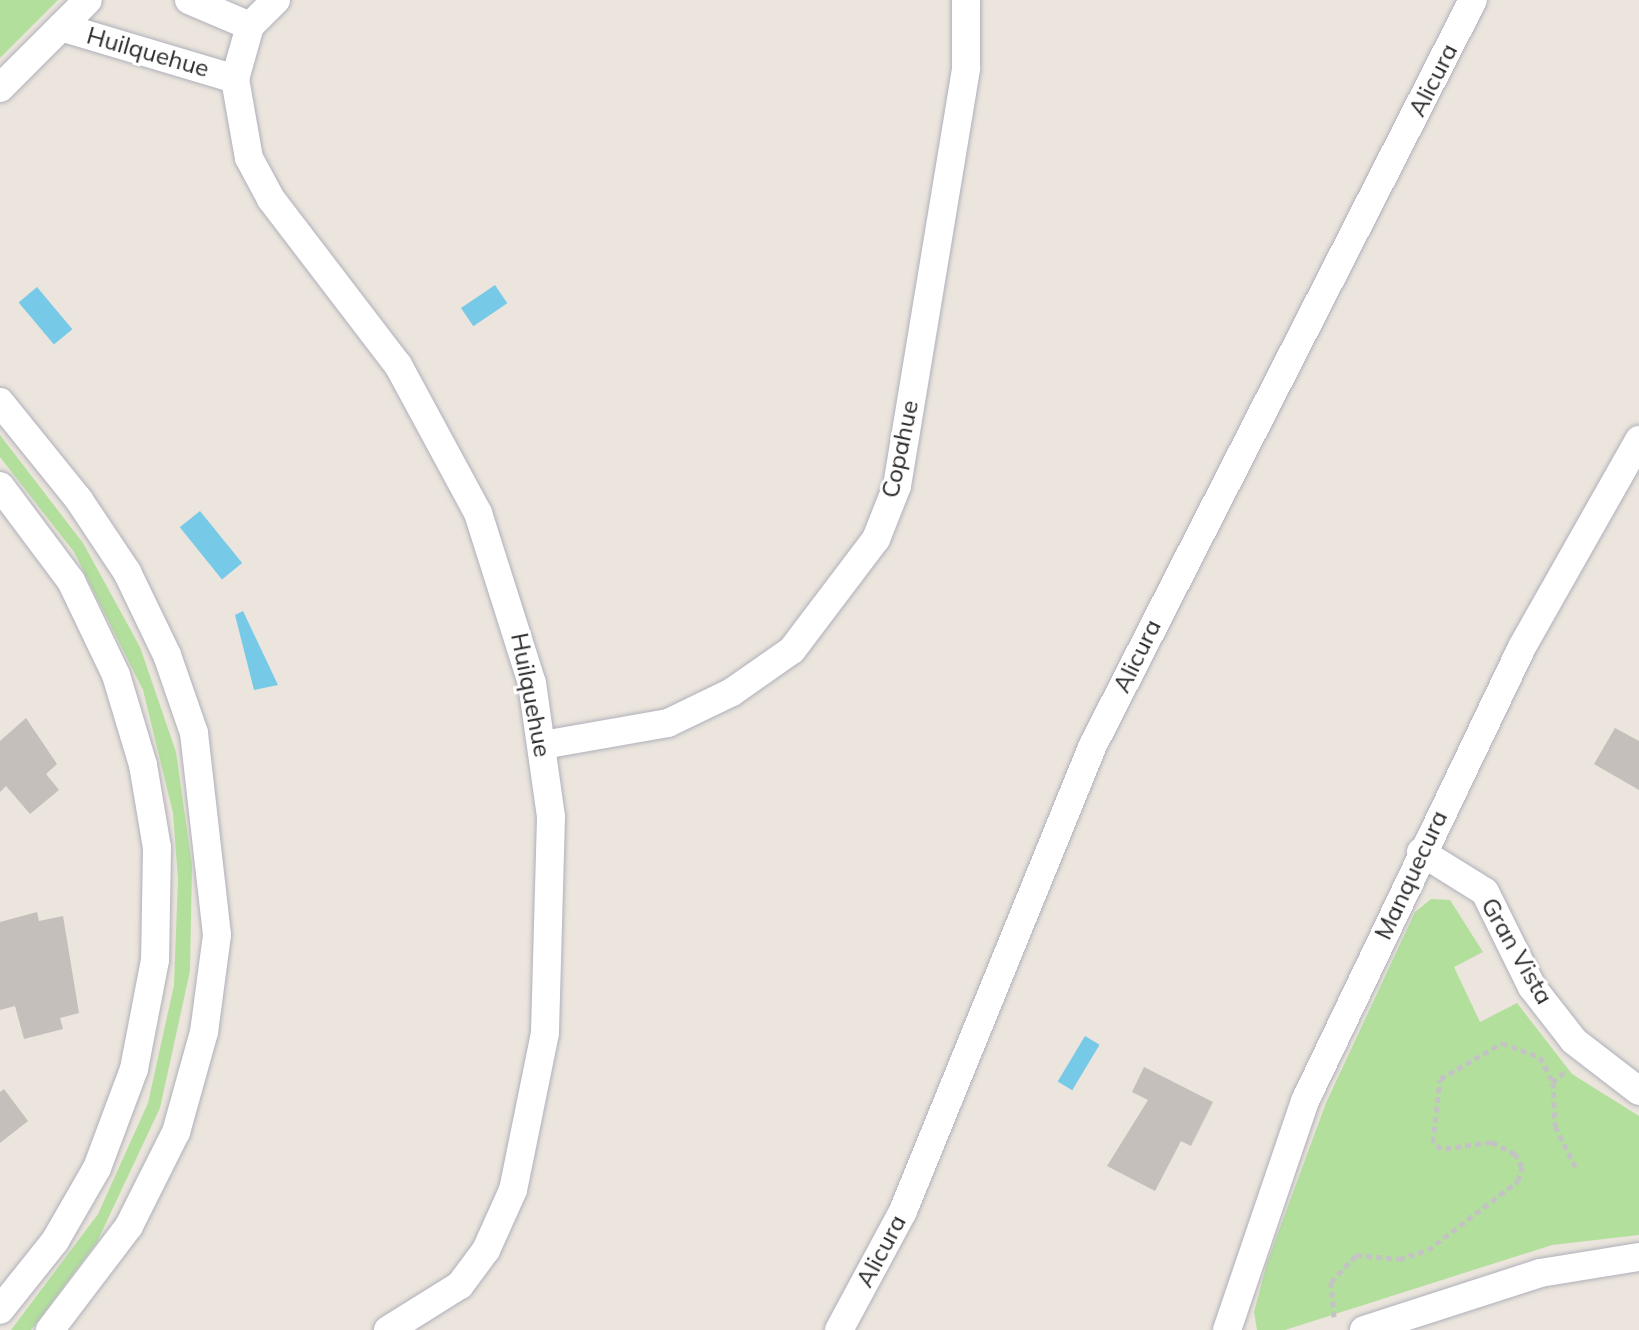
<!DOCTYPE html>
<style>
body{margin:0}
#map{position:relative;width:1639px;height:1330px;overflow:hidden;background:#ece5dd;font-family:Mulish,sans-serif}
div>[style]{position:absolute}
.green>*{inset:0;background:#b3df9d}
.water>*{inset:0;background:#76cae8;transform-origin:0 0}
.building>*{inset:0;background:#c4bfba}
.path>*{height:5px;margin-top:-2.5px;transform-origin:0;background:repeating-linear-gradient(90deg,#c3c3c3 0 6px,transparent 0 10px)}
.roads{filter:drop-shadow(0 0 2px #aeb0ba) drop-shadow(0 0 2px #aeb0ba)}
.street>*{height:28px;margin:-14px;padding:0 14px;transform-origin:14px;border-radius:14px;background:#fff}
span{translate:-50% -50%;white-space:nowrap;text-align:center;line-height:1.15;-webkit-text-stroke:6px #fff;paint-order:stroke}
.street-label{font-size:24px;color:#2a2a2a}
</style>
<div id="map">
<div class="green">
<i style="clip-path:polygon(0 0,58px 0,0 58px)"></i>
<i style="clip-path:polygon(0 435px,83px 543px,140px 647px,176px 752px,192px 865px,190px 971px,160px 1108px,97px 1242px,31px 1330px,11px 1330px,98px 1214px,148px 1103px,174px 985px,178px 879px,173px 813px,143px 690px,74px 552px,0 457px)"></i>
<i style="clip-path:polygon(1431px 899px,1450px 900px,1483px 952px,1454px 967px,1480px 1022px,1517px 1003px,1572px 1074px,1639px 1116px,1639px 1235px,1552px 1245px,1285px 1330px,1257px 1330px,1254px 1312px,1267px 1263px,1326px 1103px,1415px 912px)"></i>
</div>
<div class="water">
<i style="left:495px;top:285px;width:22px;height:41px;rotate:56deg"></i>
<i style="left:37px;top:287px;width:55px;height:24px;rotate:50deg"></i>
<i style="left:200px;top:511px;width:67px;height:26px;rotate:51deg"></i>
<i style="clip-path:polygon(243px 611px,278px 685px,254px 690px,235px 615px)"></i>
<i style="left:1085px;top:1036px;width:17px;height:53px;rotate:31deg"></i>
</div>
<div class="building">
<i style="clip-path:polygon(26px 718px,57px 764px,46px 774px,59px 790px,30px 814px,6px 786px,0 792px,0 741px)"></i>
<i style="clip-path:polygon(1615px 728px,1639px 741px,1639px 790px,1594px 764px)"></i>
<i style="clip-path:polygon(37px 912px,39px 921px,63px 916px,79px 1013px,60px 1018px,63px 1029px,24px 1039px,15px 1006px,0 1010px,0 922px)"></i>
<i style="clip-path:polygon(1144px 1067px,1213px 1102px,1191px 1146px,1181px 1141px,1155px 1191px,1107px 1166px,1148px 1100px,1132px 1092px)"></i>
<i style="clip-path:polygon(4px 1089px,28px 1121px,0 1143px,0 1092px)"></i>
</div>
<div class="path">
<i style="left:1564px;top:1072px;width:15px;rotate:138deg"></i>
<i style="left:1553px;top:1082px;width:44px;rotate:87.4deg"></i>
<i style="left:1555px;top:1126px;width:47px;rotate:63.4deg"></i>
<i style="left:1334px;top:1317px;width:35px;rotate:-95deg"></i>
<i style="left:1331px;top:1282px;width:37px;rotate:-47deg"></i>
<i style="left:1356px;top:1255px;width:43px;rotate:5.3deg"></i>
<i style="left:1399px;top:1259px;width:30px;rotate:-17deg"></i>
<i style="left:1428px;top:1250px;width:113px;rotate:-37.5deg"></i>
<i style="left:1518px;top:1181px;width:15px;rotate:-74deg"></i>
<i style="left:1522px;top:1167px;width:15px;rotate:-118deg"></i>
<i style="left:1515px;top:1154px;width:27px;rotate:-153deg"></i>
<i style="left:1491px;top:1142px;width:50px;rotate:172deg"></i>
<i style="left:1441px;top:1149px;width:11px;rotate:-139deg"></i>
<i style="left:1433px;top:1142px;width:63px;rotate:-83.7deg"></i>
<i style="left:1440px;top:1079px;width:72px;rotate:-30.1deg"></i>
<i style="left:1502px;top:1043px;width:40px;rotate:20.2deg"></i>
<i style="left:1540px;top:1057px;width:28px;rotate:63deg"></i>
</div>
<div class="roads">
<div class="street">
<i style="left:189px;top:0;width:66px;rotate:23.1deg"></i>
<i style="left:276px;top:0;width:37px;rotate:135deg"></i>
<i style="left:250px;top:26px;width:55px;rotate:105.8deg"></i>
<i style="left:235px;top:79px;width:80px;rotate:80deg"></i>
<i style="left:249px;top:158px;width:47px;rotate:61.8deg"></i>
<i style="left:271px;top:199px;width:209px;rotate:52.6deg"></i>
<i style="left:398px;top:365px;width:168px;rotate:61.6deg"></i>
<i style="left:478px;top:513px;width:178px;rotate:72.4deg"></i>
<i style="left:532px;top:683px;width:135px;rotate:81.9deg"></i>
<i style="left:551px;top:817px;width:216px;rotate:91.6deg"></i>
<i style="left:545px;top:1033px;width:160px;rotate:101.5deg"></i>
<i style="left:513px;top:1190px;width:66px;rotate:114.2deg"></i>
<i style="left:486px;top:1250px;width:44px;rotate:126.6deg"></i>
<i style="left:460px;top:1285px;width:85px;rotate:148deg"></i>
<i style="left:61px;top:27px;width:182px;rotate:16.6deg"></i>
<i style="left:0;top:88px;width:124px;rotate:-45deg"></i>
<i style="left:0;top:402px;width:126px;rotate:51.1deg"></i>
<i style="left:79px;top:500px;width:87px;rotate:56.3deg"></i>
<i style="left:127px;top:572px;width:92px;rotate:64.3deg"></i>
<i style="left:167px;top:655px;width:83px;rotate:70.9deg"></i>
<i style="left:194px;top:733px;width:203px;rotate:83.5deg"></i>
<i style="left:217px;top:935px;width:98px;rotate:97.6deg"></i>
<i style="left:204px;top:1032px;width:104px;rotate:105.6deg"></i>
<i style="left:176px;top:1132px;width:105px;rotate:116.6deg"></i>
<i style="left:129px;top:1226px;width:131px;rotate:127.2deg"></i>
<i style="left:0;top:486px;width:119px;rotate:53.2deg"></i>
<i style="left:71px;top:581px;width:104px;rotate:64.4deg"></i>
<i style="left:116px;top:675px;width:94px;rotate:73.3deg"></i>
<i style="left:143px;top:765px;width:84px;rotate:80.4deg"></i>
<i style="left:157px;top:848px;width:112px;rotate:91deg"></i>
<i style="left:155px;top:960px;width:111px;rotate:100.9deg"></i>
<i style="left:134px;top:1069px;width:106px;rotate:110.5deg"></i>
<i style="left:97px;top:1168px;width:84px;rotate:119.9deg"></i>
<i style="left:55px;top:1241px;width:88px;rotate:128.6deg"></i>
<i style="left:543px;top:745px;width:127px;rotate:-10deg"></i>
<i style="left:668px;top:723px;width:71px;rotate:-25.8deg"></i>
<i style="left:732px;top:692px;width:73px;rotate:-35deg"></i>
<i style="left:792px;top:650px;width:139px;rotate:-52.9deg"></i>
<i style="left:876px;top:539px;width:57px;rotate:-68.4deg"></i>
<i style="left:897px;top:486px;width:424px;rotate:-80.6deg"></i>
<i style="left:966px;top:68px;width:68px;rotate:-90deg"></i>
<i style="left:1421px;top:852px;width:75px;rotate:32deg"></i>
<i style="left:1485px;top:892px;width:106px;rotate:63.7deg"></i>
<i style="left:1532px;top:987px;width:68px;rotate:52.1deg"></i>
<i style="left:1574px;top:1041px;width:82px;rotate:37.6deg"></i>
<i style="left:839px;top:1330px;width:135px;rotate:-61.7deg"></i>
<i style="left:903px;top:1211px;width:503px;rotate:-67.82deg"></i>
<i style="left:1093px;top:745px;width:836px;rotate:-62.98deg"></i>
<i style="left:1227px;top:1330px;width:242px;rotate:-71.2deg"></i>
<i style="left:1305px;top:1101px;width:503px;rotate:-64.45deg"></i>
<i style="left:1522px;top:647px;width:238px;rotate:-60.5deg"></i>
<i style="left:1364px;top:1330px;width:185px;rotate:-17.9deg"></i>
<i style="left:1540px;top:1273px;width:100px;rotate:-9.2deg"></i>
</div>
</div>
<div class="street-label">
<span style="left:148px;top:52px;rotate:16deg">Huilquehue</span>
<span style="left:1433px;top:80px;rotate:-63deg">Alicura</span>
<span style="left:900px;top:449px;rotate:-78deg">Copahue</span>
<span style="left:1137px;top:656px;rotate:-64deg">Alicura</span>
<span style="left:531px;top:695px;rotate:79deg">Huilquehue</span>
<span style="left:1411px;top:875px;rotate:-65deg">Manquecura</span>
<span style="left:1517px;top:951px;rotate:60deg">Gran Vista</span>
<span style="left:881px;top:1251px;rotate:-62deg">Alicura</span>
</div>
</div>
